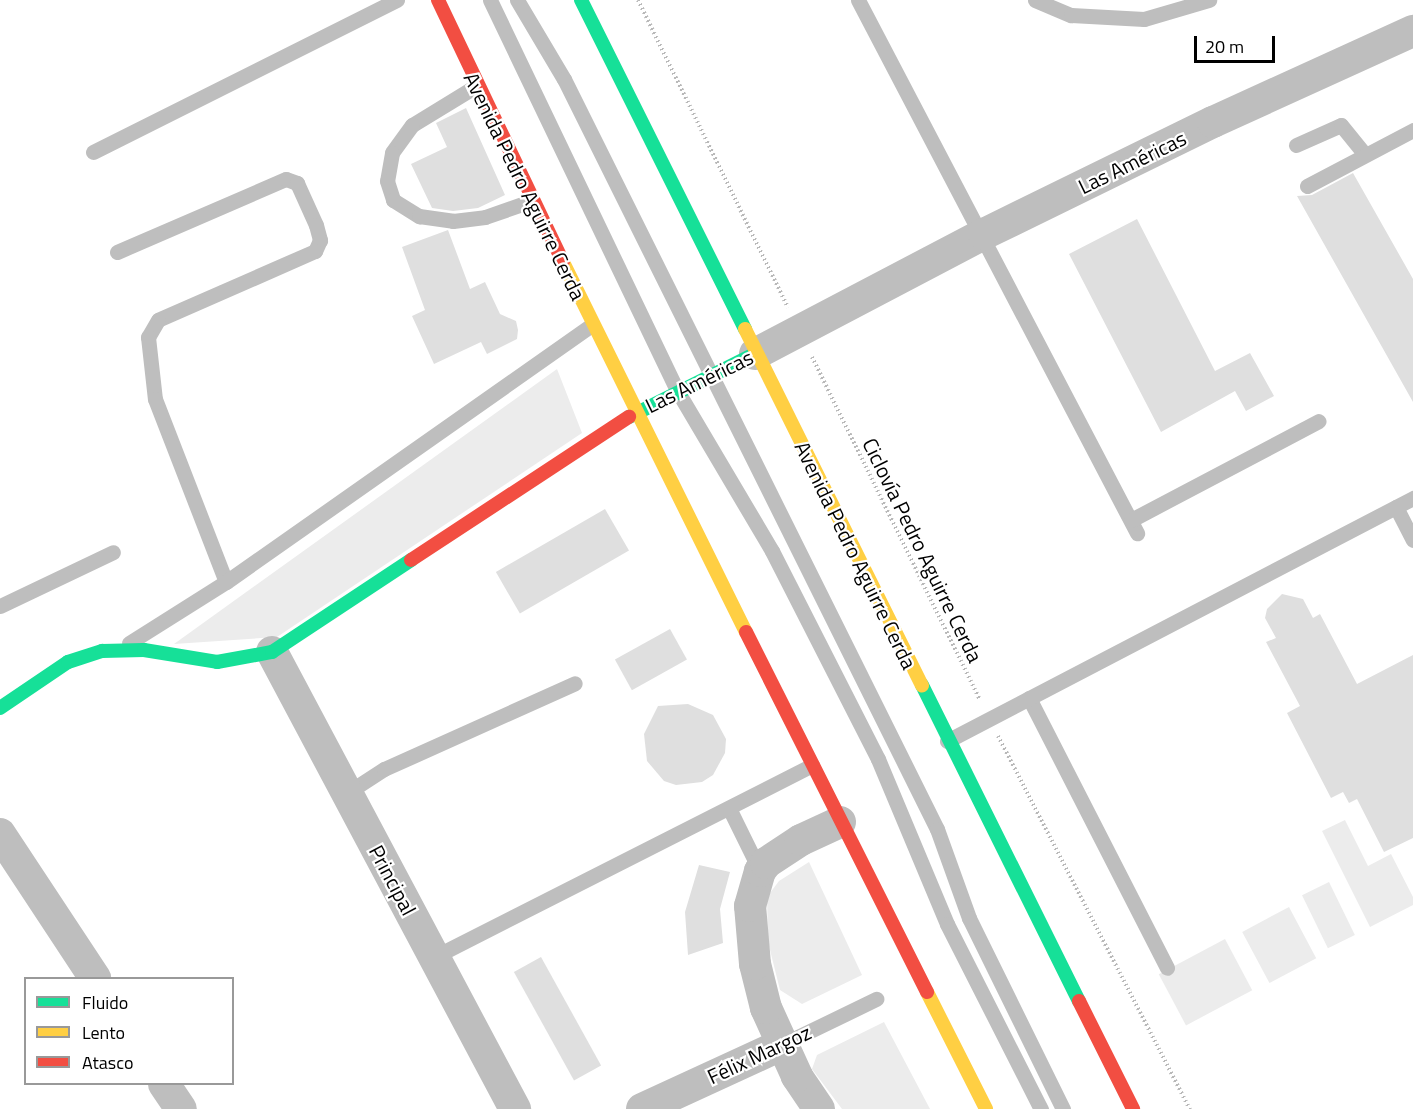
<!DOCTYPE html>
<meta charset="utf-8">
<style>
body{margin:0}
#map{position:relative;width:1413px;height:1109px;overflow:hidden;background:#fff;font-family:"Titillium Web",sans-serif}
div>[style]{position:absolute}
.green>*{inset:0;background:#ececec;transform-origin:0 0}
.building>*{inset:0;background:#dfdfdf;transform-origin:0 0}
.path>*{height:4px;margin-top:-2px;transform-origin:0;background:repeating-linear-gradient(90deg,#b9b9b9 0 1.5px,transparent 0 4.5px)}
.lane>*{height:15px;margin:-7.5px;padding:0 7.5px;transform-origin:7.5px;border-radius:7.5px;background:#bebebe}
.street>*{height:32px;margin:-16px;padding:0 16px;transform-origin:16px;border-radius:16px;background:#bebebe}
.fast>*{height:14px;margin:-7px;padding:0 7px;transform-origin:7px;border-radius:7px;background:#16e098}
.slow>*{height:14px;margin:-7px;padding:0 7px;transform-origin:7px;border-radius:7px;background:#ffcf43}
.jam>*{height:14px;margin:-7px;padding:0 7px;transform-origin:7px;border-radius:7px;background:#f24e42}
span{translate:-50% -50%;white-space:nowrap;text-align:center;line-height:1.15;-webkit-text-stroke:4.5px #fff;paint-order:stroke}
.street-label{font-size:21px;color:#000}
.legend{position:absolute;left:24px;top:977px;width:210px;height:108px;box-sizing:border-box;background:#fff;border:2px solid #999;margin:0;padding:8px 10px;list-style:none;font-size:18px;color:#000}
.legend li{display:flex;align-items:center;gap:12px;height:30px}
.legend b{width:30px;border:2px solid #999}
.scale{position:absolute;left:1194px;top:36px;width:81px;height:27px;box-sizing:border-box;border:3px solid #000;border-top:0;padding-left:8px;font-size:18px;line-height:21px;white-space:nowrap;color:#000;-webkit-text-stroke:4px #fff;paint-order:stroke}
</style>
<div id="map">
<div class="green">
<i style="clip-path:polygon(557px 369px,582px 433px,277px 637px,174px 644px)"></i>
<i style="clip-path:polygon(1345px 820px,1368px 866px,1391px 854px,1413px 897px,1413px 905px,1370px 927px,1322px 831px)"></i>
<i style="clip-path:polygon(809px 862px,862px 975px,802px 1004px,780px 990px,768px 942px,767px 897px,779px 881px)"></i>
<i style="left:1329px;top:882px;width:59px;height:30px;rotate:64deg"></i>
<i style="left:1289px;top:907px;width:58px;height:53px;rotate:62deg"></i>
<i style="left:1225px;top:939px;width:58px;height:75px;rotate:62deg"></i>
<i style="clip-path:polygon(884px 1022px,930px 1109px,842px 1109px,812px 1069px,817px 1055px)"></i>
</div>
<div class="building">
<i style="clip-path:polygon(466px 108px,505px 195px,478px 208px,453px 211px,432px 208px,411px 164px,447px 147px,436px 123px)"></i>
<i style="clip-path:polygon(1353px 173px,1413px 279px,1413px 402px,1297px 196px,1312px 195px)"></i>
<i style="clip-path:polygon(1137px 219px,1215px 371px,1250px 353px,1274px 396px,1246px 411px,1235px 391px,1161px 432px,1069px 254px)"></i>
<i style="clip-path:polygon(448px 230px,470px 289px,485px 282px,500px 314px,516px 321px,518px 330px,517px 339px,487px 354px,481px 342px,434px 364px,412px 316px,425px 310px,402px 247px)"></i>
<i style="left:605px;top:509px;width:48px;height:126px;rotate:60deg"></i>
<i style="clip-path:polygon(1282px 594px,1303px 599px,1313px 618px,1320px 614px,1357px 684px,1413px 655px,1413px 838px,1384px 852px,1357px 799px,1349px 803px,1343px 792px,1331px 798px,1287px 713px,1300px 706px,1266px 642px,1276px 638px,1265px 618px,1267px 609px)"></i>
<i style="left:670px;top:629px;width:35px;height:63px;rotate:61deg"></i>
<i style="clip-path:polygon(688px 704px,713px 715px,726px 739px,725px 753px,713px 775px,702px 782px,676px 785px,664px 781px,647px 761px,644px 734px,658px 706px)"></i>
<i style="clip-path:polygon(699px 865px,730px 872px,720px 909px,723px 943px,688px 955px,685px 912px)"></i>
<i style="left:541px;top:957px;width:124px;height:31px;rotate:61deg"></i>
</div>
<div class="path">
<i style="left:638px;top:0;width:342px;rotate:64deg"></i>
<i style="left:812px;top:357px;width:382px;rotate:63.9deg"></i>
<i style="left:998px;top:736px;width:420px;rotate:62.8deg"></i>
</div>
<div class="lane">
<i style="left:490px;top:0;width:435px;rotate:64.4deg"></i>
<i style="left:678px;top:392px;width:185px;rotate:59.4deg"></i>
<i style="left:772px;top:551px;width:233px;rotate:63deg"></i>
<i style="left:878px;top:759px;width:179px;rotate:67.3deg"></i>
<i style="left:947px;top:924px;width:208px;rotate:63.1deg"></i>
<i style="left:517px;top:0;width:92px;rotate:59.3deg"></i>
<i style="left:564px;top:79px;width:838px;rotate:63.56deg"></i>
<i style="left:937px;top:829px;width:95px;rotate:70.2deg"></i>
<i style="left:969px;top:918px;width:213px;rotate:63.8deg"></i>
<i style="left:858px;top:0;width:602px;rotate:62.37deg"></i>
<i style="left:1035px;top:0;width:39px;rotate:23deg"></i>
<i style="left:1071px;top:15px;width:73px;rotate:3.1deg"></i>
<i style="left:1144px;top:19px;width:68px;rotate:-16.3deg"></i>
<i style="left:476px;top:86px;width:75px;rotate:148.6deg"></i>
<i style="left:412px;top:125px;width:34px;rotate:126deg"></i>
<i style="left:392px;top:153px;width:28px;rotate:100deg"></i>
<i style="left:387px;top:181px;width:20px;rotate:72deg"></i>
<i style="left:393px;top:200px;width:31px;rotate:32deg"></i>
<i style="left:419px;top:216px;width:34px;rotate:8deg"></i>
<i style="left:453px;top:221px;width:32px;rotate:-7deg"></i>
<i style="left:485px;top:217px;width:49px;rotate:-19.2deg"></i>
<i style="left:1296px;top:145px;width:49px;rotate:-24deg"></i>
<i style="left:1341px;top:125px;width:38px;rotate:51deg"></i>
<i style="left:93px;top:152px;width:340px;rotate:-26.6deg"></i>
<i style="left:1307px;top:186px;width:120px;rotate:-27.8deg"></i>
<i style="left:117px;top:252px;width:184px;rotate:-23.4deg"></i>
<i style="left:286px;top:179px;width:12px;rotate:20deg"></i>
<i style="left:297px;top:183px;width:46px;rotate:65.7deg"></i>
<i style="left:316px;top:225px;width:16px;rotate:75deg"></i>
<i style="left:320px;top:240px;width:12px;rotate:114deg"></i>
<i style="left:315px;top:251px;width:171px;rotate:156.3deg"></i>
<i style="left:158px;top:320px;width:20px;rotate:120deg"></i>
<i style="left:148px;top:337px;width:62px;rotate:83.6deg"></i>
<i style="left:155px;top:399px;width:196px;rotate:68.8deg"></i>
<i style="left:1396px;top:507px;width:37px;rotate:63deg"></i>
<i style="left:1131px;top:520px;width:212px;rotate:-27.8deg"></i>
<i style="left:0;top:606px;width:125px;rotate:-25.5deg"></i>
<i style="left:129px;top:643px;width:115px;rotate:-32.2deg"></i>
<i style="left:226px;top:582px;width:447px;rotate:-35.1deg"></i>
<i style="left:1029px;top:698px;width:303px;rotate:62.9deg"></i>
<i style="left:947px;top:741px;width:526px;rotate:-27.54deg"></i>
<i style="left:347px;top:793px;width:44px;rotate:-33deg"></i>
<i style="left:384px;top:769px;width:209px;rotate:-24.2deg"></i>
<i style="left:729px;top:808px;width:70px;rotate:63.8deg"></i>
<i style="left:434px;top:957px;width:424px;rotate:-26.9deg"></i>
<i style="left:781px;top:1045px;width:106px;rotate:-25.8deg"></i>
</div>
<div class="street">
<i style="left:755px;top:354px;width:259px;rotate:-27.7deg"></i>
<i style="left:984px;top:234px;width:255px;rotate:-26.1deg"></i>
<i style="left:1213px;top:122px;width:220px;rotate:-24.5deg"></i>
<i style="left:272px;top:652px;width:518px;rotate:62deg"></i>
<i style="left:0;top:834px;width:173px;rotate:56.6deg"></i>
<i style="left:164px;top:1084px;width:30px;rotate:56deg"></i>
<i style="left:642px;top:1109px;width:153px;rotate:-24.7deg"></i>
<i style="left:819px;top:1109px;width:40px;rotate:-124deg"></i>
<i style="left:797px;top:1076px;width:75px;rotate:-114.5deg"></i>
<i style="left:766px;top:1008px;width:45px;rotate:-104deg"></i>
<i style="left:755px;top:964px;width:58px;rotate:-94.9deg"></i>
<i style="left:750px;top:906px;width:36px;rotate:-74deg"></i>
<i style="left:760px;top:871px;width:10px;rotate:-53deg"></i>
<i style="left:766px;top:863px;width:42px;rotate:-33.3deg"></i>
<i style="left:801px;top:840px;width:43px;rotate:-24.8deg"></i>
</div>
<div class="fast">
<i style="left:581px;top:0;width:368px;rotate:63.5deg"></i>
<i style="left:629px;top:417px;width:141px;rotate:-26.6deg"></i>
<i style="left:922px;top:685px;width:353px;rotate:63.6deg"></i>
<i style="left:0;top:708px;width:82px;rotate:-34.1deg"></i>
<i style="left:68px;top:662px;width:36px;rotate:-18deg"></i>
<i style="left:102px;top:651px;width:42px;rotate:-1.4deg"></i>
<i style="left:144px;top:650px;width:74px;rotate:9.3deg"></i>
<i style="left:217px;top:662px;width:56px;rotate:-10.3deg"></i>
<i style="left:272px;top:652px;width:167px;rotate:-33.5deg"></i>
</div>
<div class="slow">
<i style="left:563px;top:262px;width:413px;rotate:63.7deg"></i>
<i style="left:745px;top:329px;width:398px;rotate:63.6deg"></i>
<i style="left:927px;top:992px;width:131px;rotate:63.2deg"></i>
</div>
<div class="jam">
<i style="left:438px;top:0;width:290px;rotate:64.5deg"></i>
<i style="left:411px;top:560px;width:261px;rotate:-33.3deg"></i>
<i style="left:746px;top:632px;width:403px;rotate:63.3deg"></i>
<i style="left:1079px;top:1001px;width:121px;rotate:63.4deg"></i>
</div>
<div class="street-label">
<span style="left:1132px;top:162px;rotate:-26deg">Las Américas</span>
<span style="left:525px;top:186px;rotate:64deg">Avenida Pedro Aguirre Cerda</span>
<span style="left:699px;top:381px;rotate:-26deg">Las Américas</span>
<span style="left:923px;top:550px;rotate:64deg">Ciclovía Pedro Aguirre Cerda</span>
<span style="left:856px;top:555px;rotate:64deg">Avenida Pedro Aguirre Cerda</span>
<span style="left:393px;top:880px;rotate:62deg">Principal</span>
<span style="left:759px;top:1054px;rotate:-25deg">Félix Margoz</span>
</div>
<ul class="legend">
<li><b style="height:8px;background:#16e098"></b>Fluido</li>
<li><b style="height:8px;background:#ffcf43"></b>Lento</li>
<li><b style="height:8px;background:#f24e42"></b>Atasco</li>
</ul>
<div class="scale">20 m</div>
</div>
